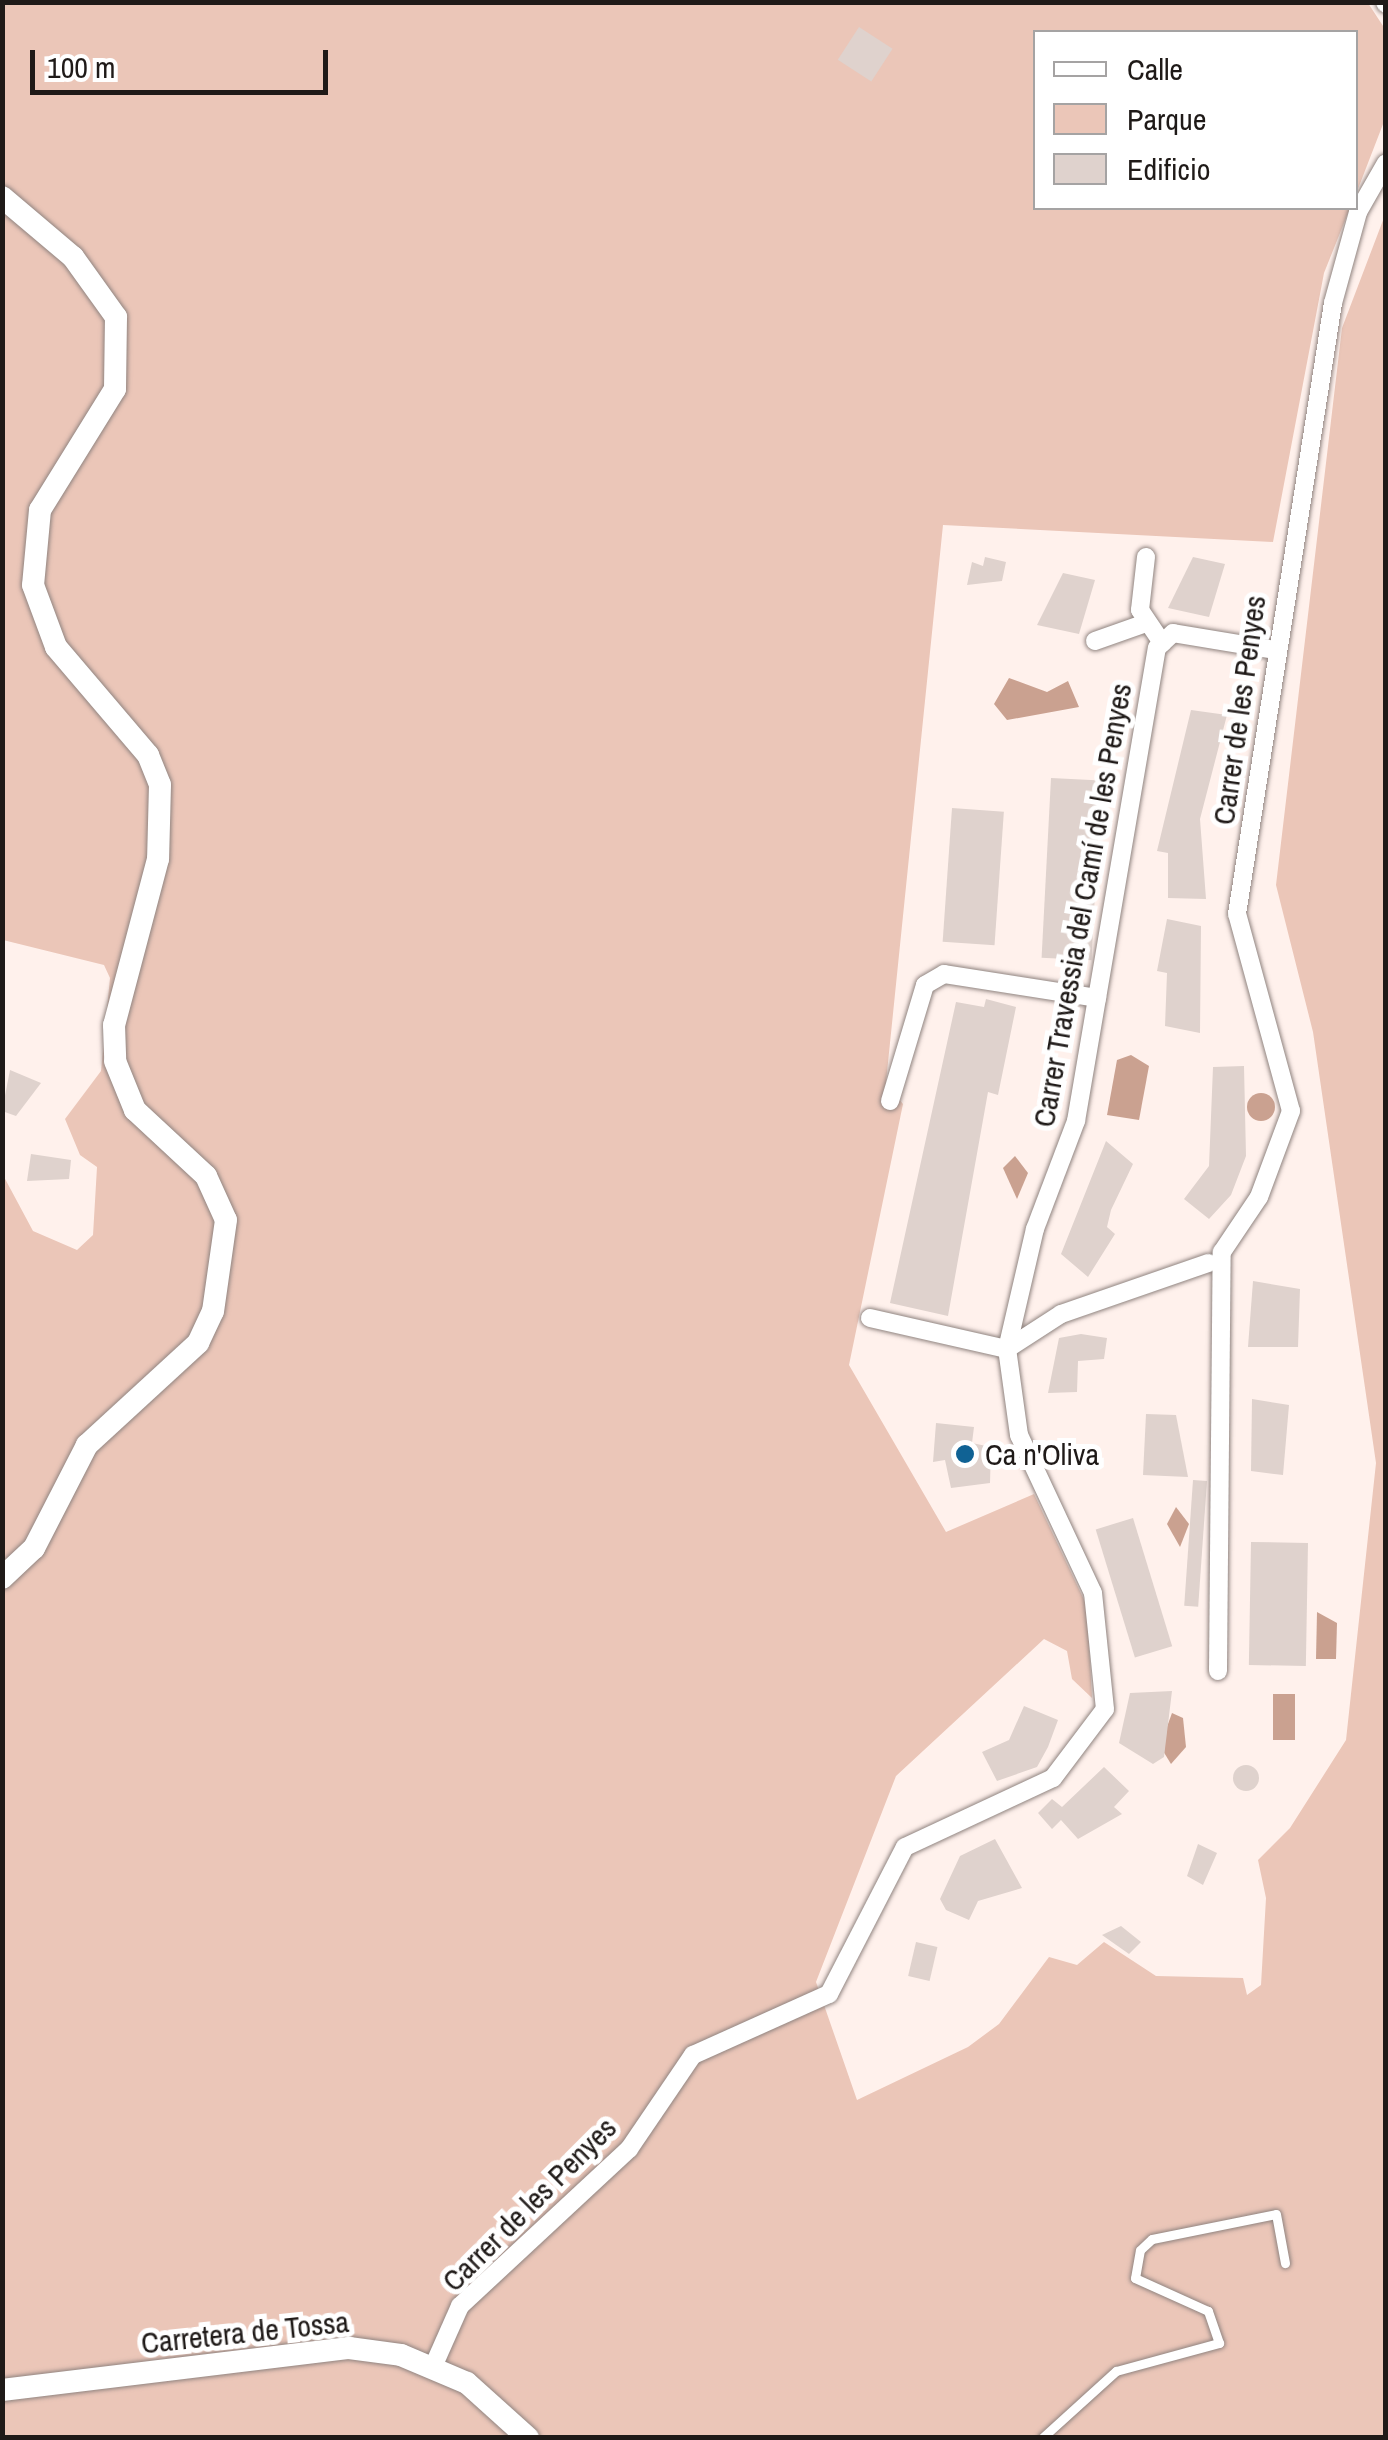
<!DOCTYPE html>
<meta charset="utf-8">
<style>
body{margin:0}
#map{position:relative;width:1388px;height:2440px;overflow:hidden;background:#fff1ec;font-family:"Archivo Narrow",sans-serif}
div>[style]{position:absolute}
.green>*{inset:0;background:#ebc6b8}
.water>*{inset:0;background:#caa190;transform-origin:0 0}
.round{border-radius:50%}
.building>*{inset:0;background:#dfd2cd;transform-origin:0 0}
.roads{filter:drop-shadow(0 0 2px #908480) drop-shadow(0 0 2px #908480)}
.lane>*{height:9px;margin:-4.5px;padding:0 4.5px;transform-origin:4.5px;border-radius:4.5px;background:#fff}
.street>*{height:18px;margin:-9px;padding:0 9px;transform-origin:9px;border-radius:9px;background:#fff}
.secondary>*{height:22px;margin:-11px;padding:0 11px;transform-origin:11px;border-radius:11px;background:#fff}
.dots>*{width:28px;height:28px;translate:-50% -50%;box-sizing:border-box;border:5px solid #fff;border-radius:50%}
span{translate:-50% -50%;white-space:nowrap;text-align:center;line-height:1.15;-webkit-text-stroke:10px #fff;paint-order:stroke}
.street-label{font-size:30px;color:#1f1a18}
.poi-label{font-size:30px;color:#1f1a18}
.left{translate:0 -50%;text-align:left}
.frame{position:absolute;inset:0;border:5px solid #1f1a18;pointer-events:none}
.legend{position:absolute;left:1033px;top:30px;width:325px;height:180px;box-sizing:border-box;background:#fff;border:2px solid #a5a3a3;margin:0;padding:12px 18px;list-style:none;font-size:30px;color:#1f1a18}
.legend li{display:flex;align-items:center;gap:20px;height:50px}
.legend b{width:50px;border:2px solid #a5a3a3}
.scale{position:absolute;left:30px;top:50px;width:298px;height:45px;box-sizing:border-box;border:5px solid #1f1a18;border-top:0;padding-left:12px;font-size:30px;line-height:35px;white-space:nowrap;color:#1f1a18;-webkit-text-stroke:8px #fff;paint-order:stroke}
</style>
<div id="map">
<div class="green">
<i style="clip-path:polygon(3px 3px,1368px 3px,1385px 29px,1385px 119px,1356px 194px,1356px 32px,1036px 32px,1036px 208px,1350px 208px,1324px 273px,1273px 542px,943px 525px,886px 1082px,903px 1104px,849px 1365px,946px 1532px,1034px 1494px,1087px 1606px,1092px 1698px,1072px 1679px,1067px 1651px,1044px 1639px,896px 1776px,816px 1982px,857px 2100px,968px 2047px,999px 2024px,1049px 1957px,1077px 1965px,1104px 1942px,1156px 1976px,1243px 1978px,1247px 1995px,1261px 1985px,1266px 1898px,1258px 1860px,1290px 1828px,1346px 1740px,1376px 1463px,1313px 1032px,1276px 885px,1342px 328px,1385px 215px,1385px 2437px,3px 2437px,3px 1175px,33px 1231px,77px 1250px,93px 1235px,97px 1167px,80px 1155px,65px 1119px,101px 1071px,110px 978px,104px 965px,3px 940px)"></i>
</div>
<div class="water">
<i style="clip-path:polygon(1009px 678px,1047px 692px,1068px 681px,1079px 707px,1007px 720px,994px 704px)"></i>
<i style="clip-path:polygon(1131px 1055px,1149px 1066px,1139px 1120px,1107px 1115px,1117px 1060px)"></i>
<i class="round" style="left:1247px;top:1093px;width:28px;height:28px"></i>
<i style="clip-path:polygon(1015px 1156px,1028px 1173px,1017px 1199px,1003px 1168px)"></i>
<i style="clip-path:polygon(1176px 1507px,1189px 1524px,1180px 1547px,1167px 1524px)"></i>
<i style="clip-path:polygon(1317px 1612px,1337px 1623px,1336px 1659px,1316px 1659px)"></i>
<i style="left:1273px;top:1694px;width:22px;height:46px"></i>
<i style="clip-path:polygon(1172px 1713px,1183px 1718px,1186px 1747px,1171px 1764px,1160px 1746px)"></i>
</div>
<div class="building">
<i style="left:859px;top:27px;width:40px;height:39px;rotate:33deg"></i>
<i style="clip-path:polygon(985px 557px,1006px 562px,1002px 581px,967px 585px,972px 562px,983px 566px)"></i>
<i style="clip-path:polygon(1193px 557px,1225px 564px,1209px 617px,1168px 608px)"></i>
<i style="clip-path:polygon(1063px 573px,1095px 580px,1079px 634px,1037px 625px)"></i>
<i style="clip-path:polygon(1191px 710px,1227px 715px,1200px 819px,1206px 899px,1168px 898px,1168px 853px,1157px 851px)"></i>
<i style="left:1051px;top:778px;width:50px;height:180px;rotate:3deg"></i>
<i style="left:952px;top:808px;width:52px;height:134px;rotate:4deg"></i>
<i style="clip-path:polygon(1167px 919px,1201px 926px,1200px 1033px,1165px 1026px,1167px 973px,1157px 971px)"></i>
<i style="clip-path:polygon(986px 999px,1016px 1007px,998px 1095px,988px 1092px,948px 1316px,890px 1303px,956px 1002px,984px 1007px)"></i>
<i style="clip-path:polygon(1244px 1066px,1246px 1156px,1231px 1195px,1209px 1219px,1184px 1199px,1209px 1166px,1213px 1067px)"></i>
<i style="clip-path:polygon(10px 1070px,41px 1083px,16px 1116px,2px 1111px)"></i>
<i style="clip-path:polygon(1106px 1141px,1133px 1164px,1111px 1210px,1107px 1227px,1115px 1234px,1088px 1277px,1061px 1254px)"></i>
<i style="clip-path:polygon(31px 1154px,71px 1160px,69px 1179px,27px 1181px)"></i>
<i style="clip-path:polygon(1253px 1281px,1300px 1289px,1298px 1347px,1248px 1347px)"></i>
<i style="clip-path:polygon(1081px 1334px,1107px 1338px,1104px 1359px,1078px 1361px,1077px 1392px,1048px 1393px,1059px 1338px)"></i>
<i style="clip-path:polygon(1252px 1399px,1289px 1405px,1283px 1475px,1251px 1471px)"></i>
<i style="clip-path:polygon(1146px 1414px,1176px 1415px,1188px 1477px,1143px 1475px)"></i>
<i style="clip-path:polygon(936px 1423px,974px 1427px,972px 1443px,991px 1447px,990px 1483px,951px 1488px,945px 1460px,933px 1462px)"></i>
<i style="left:1193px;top:1480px;width:14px;height:126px;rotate:4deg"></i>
<i style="left:1133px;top:1518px;width:134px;height:39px;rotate:73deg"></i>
<i style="left:1308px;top:1543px;width:123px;height:57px;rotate:91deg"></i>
<i style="clip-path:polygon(1172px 1691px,1164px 1757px,1153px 1764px,1119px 1743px,1130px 1693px)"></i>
<i style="clip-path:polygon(1024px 1706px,1058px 1720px,1048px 1747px,1037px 1767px,997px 1781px,982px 1752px,1009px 1740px)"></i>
<i class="round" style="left:1233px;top:1765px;width:26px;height:26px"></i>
<i style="clip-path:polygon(1104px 1767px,1129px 1791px,1114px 1807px,1122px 1814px,1078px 1839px,1061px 1820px,1052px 1829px,1038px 1813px,1052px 1799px,1062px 1807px)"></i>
<i style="clip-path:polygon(995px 1839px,1022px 1888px,978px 1901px,969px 1920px,946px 1910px,940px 1899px,960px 1856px)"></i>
<i style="clip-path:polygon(1198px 1844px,1217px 1853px,1203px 1885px,1187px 1876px)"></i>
<i style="clip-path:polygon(1121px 1926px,1141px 1942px,1129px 1954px,1102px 1935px)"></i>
<i style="left:916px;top:1942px;width:22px;height:35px;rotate:13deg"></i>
</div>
<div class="roads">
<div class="lane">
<i style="left:1042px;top:2438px;width:100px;rotate:-42.2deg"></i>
<i style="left:1116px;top:2371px;width:107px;rotate:-15.2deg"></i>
<i style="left:1219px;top:2343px;width:34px;rotate:-109deg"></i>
<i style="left:1208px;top:2311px;width:80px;rotate:-155.7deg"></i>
<i style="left:1135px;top:2278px;width:28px;rotate:-80deg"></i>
<i style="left:1140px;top:2250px;width:16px;rotate:-43deg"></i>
<i style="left:1152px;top:2239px;width:126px;rotate:-11.4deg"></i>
<i style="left:1276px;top:2214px;width:50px;rotate:79.6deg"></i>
</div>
<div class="street">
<i style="left:1385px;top:2px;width:2px;rotate:63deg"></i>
<i style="left:1146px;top:557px;width:53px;rotate:96.5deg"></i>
<i style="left:1140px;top:610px;width:40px;rotate:56deg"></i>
<i style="left:1095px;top:641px;width:54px;rotate:-19.4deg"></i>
<i style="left:890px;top:1101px;width:121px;rotate:-73.2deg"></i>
<i style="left:925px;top:985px;width:22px;rotate:-30deg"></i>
<i style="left:944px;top:974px;width:155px;rotate:8.9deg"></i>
<i style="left:1222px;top:1252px;width:66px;rotate:-56.1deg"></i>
<i style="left:1259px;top:1197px;width:92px;rotate:-69.6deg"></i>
<i style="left:1291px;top:1111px;width:204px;rotate:-105.3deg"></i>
<i style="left:1237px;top:914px;width:618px;rotate:-81.07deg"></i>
<i style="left:1333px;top:303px;width:94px;rotate:-74.6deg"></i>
<i style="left:1358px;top:212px;width:56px;rotate:-60.3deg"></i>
<i style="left:870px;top:1318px;width:140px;rotate:12.8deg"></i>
<i style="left:1007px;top:1349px;width:64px;rotate:-32.9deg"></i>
<i style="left:1061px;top:1314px;width:156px;rotate:-19.1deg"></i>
<i style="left:1218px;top:1671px;width:419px;rotate:-89.5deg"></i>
<i style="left:433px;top:2367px;width:67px;rotate:-66.1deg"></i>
<i style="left:460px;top:2306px;width:231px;rotate:-42.9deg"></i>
<i style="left:629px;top:2149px;width:114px;rotate:-55.8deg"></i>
<i style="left:693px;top:2055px;width:149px;rotate:-24.2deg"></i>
<i style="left:829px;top:1994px;width:165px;rotate:-62.7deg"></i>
<i style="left:905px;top:1847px;width:163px;rotate:-25deg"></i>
<i style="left:1053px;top:1778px;width:86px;rotate:-53deg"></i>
<i style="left:1105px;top:1709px;width:117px;rotate:-95.9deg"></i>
<i style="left:1093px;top:1593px;width:174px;rotate:-115.1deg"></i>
<i style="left:1019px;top:1435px;width:87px;rotate:-97.9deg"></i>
<i style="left:1007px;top:1349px;width:123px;rotate:-76.9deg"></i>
<i style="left:1035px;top:1229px;width:116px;rotate:-69.2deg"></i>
<i style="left:1076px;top:1121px;width:480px;rotate:-80.3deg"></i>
<i style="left:1157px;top:648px;width:22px;rotate:-43deg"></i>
<i style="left:1173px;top:633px;width:103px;rotate:9.5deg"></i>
</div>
<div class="secondary">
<i style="left:2px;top:197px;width:93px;rotate:40.2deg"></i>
<i style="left:73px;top:257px;width:74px;rotate:54.4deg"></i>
<i style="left:116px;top:317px;width:72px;rotate:90.8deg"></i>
<i style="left:115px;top:389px;width:142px;rotate:121.8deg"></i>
<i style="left:40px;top:510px;width:75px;rotate:95.3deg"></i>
<i style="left:33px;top:585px;width:66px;rotate:69.6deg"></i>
<i style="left:56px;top:647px;width:142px;rotate:49.6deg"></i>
<i style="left:148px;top:755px;width:32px;rotate:68deg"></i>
<i style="left:160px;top:785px;width:74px;rotate:91.5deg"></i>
<i style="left:158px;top:859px;width:172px;rotate:104.8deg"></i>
<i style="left:114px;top:1025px;width:36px;rotate:88deg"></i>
<i style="left:115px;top:1061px;width:53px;rotate:67.8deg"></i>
<i style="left:135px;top:1110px;width:97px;rotate:42.9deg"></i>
<i style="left:206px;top:1176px;width:48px;rotate:65.6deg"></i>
<i style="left:226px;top:1220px;width:92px;rotate:98.1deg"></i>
<i style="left:213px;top:1311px;width:35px;rotate:115deg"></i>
<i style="left:198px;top:1343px;width:151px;rotate:137.4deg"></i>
<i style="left:87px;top:1445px;width:116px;rotate:117.2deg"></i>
<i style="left:34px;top:1548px;width:44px;rotate:136.8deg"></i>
<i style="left:2px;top:2390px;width:350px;rotate:-6.9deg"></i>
<i style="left:349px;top:2348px;width:52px;rotate:7.7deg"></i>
<i style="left:401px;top:2355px;width:72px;rotate:23deg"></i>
<i style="left:467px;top:2383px;width:82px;rotate:42deg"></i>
</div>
</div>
<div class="dots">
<i style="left:965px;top:1454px;background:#106294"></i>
</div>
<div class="street-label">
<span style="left:1239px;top:710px;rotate:-82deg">Carrer de les Penyes</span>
<span style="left:1082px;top:905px;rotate:-80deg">Carrer Travessia del Camí de les Penyes</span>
<span style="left:529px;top:2204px;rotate:-45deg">Carrer de les Penyes</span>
<span style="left:245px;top:2332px;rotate:-6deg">Carretera de Tossa</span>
</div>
<div class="poi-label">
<span class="left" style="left:985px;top:1454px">Ca n'Oliva</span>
</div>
<div class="frame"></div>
<ul class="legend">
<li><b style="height:12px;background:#fff"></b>Calle</li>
<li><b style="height:28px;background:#ebc6b8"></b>Parque</li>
<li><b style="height:28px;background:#dfd2cd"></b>Edificio</li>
</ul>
<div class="scale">100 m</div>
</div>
